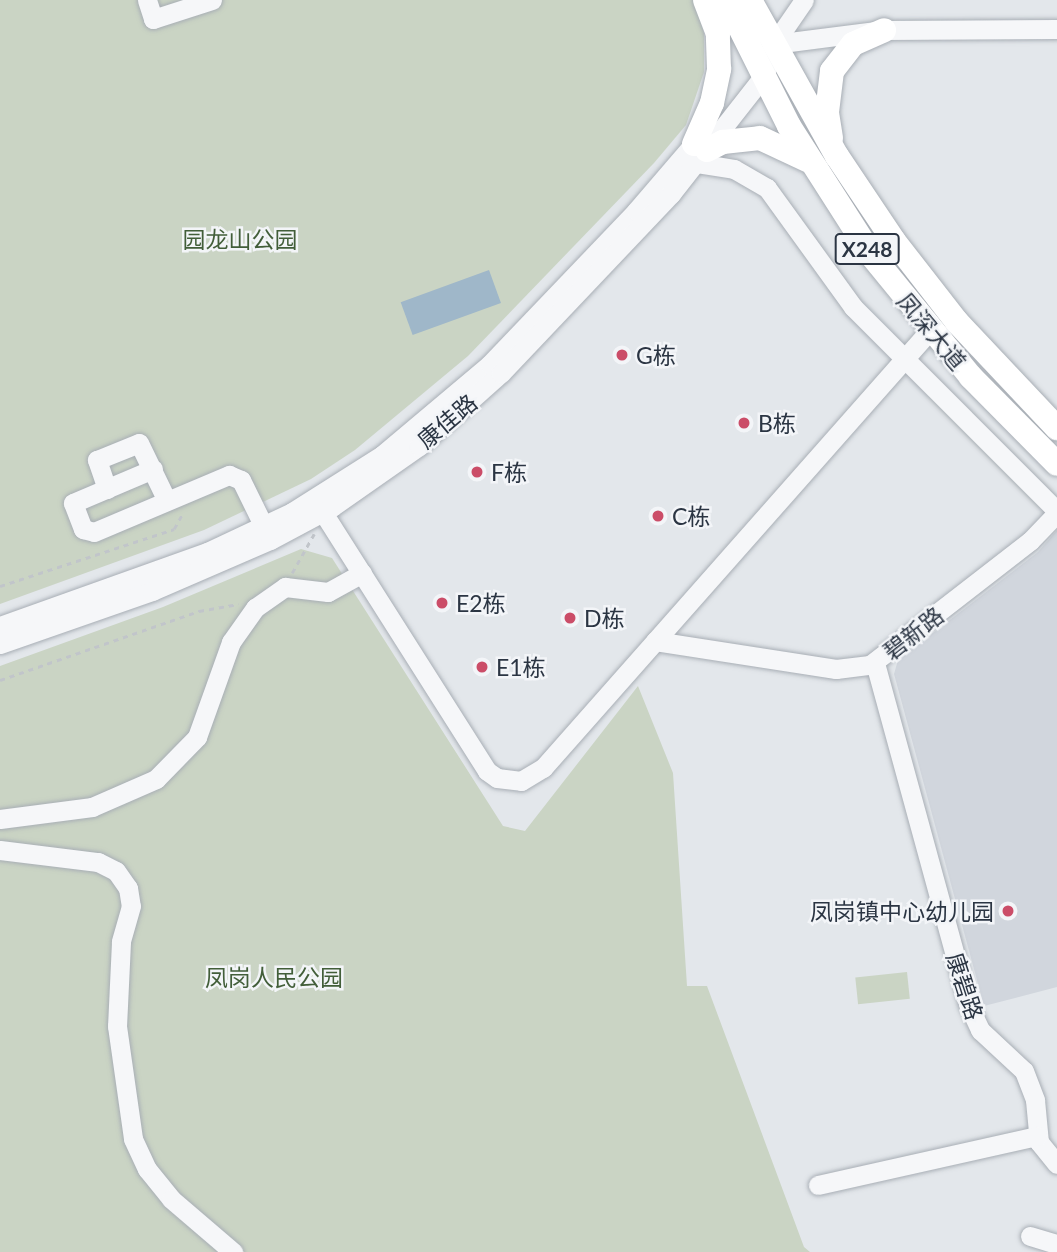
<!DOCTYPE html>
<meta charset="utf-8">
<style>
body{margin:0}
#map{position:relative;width:1057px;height:1252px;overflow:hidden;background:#e3e7eb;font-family:Lato,"Noto Sans SC",sans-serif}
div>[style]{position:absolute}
.built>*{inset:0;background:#d1d6dd}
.green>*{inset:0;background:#cad4c4;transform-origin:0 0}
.water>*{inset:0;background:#9fb7c9;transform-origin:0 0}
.path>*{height:2.5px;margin-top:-1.25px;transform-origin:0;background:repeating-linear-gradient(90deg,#c1c5ca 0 5px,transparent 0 10px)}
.roads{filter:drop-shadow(0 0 2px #a8aeb5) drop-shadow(0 0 2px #a8aeb5)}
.minor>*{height:19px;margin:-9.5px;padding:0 9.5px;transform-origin:9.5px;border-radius:9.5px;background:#f6f7f9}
.major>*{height:24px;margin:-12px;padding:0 12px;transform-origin:12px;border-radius:12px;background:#fff}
.dots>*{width:19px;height:19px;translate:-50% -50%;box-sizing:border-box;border:4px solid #f3f5f8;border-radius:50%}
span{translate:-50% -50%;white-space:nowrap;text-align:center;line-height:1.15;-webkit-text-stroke:5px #f3f5f8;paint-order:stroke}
.shield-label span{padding:2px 5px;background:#f3f5f8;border:2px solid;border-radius:5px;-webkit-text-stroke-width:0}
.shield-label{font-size:21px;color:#2b3543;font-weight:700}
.park-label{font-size:23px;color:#425e39}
.street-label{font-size:23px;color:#2b3543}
.poi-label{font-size:23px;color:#2b3543}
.left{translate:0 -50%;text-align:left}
.right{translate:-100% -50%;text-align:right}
</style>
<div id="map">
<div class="built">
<i style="clip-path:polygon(1057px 530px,1057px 987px,984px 1006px,894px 674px,898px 660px,1038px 552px)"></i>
</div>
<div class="green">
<i style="clip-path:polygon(0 0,694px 0,704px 33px,704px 72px,686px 125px,654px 163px,468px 356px,355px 450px,311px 479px,204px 530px,0 604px)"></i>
<i style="clip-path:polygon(301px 549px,332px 558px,503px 826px,525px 831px,638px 686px,673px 773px,687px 986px,707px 986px,804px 1247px,810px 1252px,0 1252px,0 666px,163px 607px)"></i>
<i style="left:907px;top:972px;width:27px;height:52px;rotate:84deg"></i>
</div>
<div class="water">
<i style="left:489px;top:270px;width:35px;height:94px;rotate:70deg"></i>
</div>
<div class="path">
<i style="left:292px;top:573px;width:45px;rotate:-60.6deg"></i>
<i style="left:0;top:586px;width:183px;rotate:-18.1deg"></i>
<i style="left:174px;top:529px;width:18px;rotate:-61deg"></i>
<i style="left:0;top:680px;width:211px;rotate:-19.1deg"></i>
<i style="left:199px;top:611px;width:40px;rotate:-10deg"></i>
</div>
<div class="roads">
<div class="minor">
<i style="left:147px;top:0;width:20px;rotate:72deg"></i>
<i style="left:153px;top:19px;width:62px;rotate:-17.9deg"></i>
<i style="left:771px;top:48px;width:58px;rotate:-55.5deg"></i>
<i style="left:697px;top:163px;width:37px;rotate:9deg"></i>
<i style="left:734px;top:169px;width:38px;rotate:30deg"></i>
<i style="left:767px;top:188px;width:147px;rotate:54.1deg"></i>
<i style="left:853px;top:307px;width:288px;rotate:45deg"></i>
<i style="left:153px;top:469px;width:87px;rotate:157deg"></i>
<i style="left:73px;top:503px;width:28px;rotate:69deg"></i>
<i style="left:83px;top:529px;width:11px;rotate:15deg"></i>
<i style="left:94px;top:532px;width:147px;rotate:-22.9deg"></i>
<i style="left:229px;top:475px;width:13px;rotate:23deg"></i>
<i style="left:241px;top:480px;width:61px;rotate:63.9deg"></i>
<i style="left:107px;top:489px;width:31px;rotate:-109deg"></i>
<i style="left:97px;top:460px;width:45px;rotate:-22deg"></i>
<i style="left:139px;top:443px;width:64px;rotate:64.2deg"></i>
<i style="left:317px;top:503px;width:317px;rotate:57.6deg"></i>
<i style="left:487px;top:771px;width:12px;rotate:35deg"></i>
<i style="left:497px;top:778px;width:24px;rotate:7deg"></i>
<i style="left:521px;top:781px;width:26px;rotate:-31deg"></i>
<i style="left:543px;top:768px;width:584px;rotate:-48.54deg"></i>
<i style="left:0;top:626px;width:220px;rotate:-19.7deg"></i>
<i style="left:207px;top:552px;width:94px;rotate:-25.2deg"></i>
<i style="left:292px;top:512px;width:107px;rotate:-32.3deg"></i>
<i style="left:382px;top:455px;width:141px;rotate:-40.1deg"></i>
<i style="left:490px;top:364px;width:211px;rotate:-46.3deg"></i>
<i style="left:636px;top:211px;width:101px;rotate:-49.4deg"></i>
<i style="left:655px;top:641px;width:183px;rotate:8.8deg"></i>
<i style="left:836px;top:669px;width:34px;rotate:-7deg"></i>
<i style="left:870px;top:665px;width:202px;rotate:-37.8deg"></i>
<i style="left:1030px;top:541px;width:39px;rotate:-46deg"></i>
<i style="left:0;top:644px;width:161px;rotate:-19.2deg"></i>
<i style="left:152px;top:591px;width:129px;rotate:-23.4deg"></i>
<i style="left:270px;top:540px;width:70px;rotate:-28deg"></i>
<i style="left:332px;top:507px;width:106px;rotate:-35deg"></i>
<i style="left:419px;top:446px;width:110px;rotate:-41.7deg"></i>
<i style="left:501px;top:373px;width:247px;rotate:-46.5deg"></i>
<i style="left:671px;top:194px;width:152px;rotate:-51.9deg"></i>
<i style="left:765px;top:74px;width:31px;rotate:-73deg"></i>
<i style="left:774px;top:44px;width:111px;rotate:-7.3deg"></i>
<i style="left:884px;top:30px;width:173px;rotate:-0.3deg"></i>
<i style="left:875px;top:663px;width:353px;rotate:74.7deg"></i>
<i style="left:968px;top:1004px;width:29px;rotate:65deg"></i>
<i style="left:980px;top:1030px;width:60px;rotate:43deg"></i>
<i style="left:1024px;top:1071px;width:31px;rotate:69deg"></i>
<i style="left:1035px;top:1100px;width:42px;rotate:84.6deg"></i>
<i style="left:1039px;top:1142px;width:28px;rotate:51deg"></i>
<i style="left:0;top:819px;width:93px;rotate:-7.4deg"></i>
<i style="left:92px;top:807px;width:70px;rotate:-23.6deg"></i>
<i style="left:156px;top:779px;width:59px;rotate:-45.7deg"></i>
<i style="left:197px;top:737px;width:101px;rotate:-70.3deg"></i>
<i style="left:231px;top:642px;width:42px;rotate:-54.8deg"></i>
<i style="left:255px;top:608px;width:37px;rotate:-35deg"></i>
<i style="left:285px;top:587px;width:43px;rotate:6.6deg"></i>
<i style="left:328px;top:592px;width:39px;rotate:-29deg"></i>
<i style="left:0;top:850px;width:99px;rotate:7deg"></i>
<i style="left:98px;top:862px;width:20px;rotate:27deg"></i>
<i style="left:116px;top:871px;width:21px;rotate:55deg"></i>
<i style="left:128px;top:888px;width:18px;rotate:81deg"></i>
<i style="left:131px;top:906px;width:37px;rotate:106deg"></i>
<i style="left:121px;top:942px;width:84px;rotate:92.7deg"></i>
<i style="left:117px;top:1026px;width:114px;rotate:81.9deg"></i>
<i style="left:133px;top:1139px;width:33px;rotate:65deg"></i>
<i style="left:147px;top:1169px;width:38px;rotate:51deg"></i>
<i style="left:171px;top:1199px;width:82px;rotate:40.5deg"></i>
<i style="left:818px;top:1185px;width:225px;rotate:-12.6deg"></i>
<i style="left:1030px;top:1236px;width:28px;rotate:17deg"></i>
</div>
<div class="major">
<i style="left:726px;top:0;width:141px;rotate:63.4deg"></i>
<i style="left:789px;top:126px;width:154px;rotate:57.4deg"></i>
<i style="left:872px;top:256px;width:156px;rotate:50.7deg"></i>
<i style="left:971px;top:377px;width:122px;rotate:45.3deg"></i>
<i style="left:750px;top:0;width:179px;rotate:60.9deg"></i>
<i style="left:837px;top:156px;width:102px;rotate:56.2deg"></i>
<i style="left:894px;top:241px;width:103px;rotate:52.1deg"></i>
<i style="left:957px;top:322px;width:146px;rotate:46.7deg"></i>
<i style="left:831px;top:138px;width:26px;rotate:-99deg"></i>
<i style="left:827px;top:112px;width:41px;rotate:-83deg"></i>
<i style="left:832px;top:71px;width:34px;rotate:-52deg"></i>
<i style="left:853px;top:44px;width:34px;rotate:-24deg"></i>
<i style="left:694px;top:144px;width:45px;rotate:-66.3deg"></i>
<i style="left:712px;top:103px;width:35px;rotate:-78deg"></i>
<i style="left:719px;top:69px;width:35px;rotate:-92deg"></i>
<i style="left:718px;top:34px;width:36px;rotate:-111deg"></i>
<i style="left:707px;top:150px;width:18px;rotate:-27deg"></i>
<i style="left:723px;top:142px;width:37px;rotate:-6deg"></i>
<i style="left:760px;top:138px;width:52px;rotate:25.1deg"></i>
</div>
</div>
<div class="dots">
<i style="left:622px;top:355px;background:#cb4d68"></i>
<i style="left:744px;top:423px;background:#cb4d68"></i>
<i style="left:477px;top:472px;background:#cb4d68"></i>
<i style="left:658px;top:516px;background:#cb4d68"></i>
<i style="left:442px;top:603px;background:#cb4d68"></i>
<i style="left:570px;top:618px;background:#cb4d68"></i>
<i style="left:482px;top:667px;background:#cb4d68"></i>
<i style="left:1008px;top:911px;background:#cb4d68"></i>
</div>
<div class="shield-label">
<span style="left:867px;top:249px">X248</span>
</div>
<div class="park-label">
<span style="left:240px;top:239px">园龙山公园</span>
<span style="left:274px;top:977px">凤岗人民公园</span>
</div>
<div class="street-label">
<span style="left:932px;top:331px;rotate:50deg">凤深大道</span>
<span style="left:447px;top:421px;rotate:-40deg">康佳路</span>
<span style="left:913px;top:633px;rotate:-38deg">碧新路</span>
<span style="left:965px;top:986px;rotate:72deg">康碧路</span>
</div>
<div class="poi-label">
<span class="left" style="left:636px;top:355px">G栋</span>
<span class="left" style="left:758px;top:423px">B栋</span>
<span class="left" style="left:491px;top:472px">F栋</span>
<span class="left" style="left:672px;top:516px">C栋</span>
<span class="left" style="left:456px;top:603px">E2栋</span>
<span class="left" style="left:584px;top:618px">D栋</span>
<span class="left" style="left:496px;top:667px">E1栋</span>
<span class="right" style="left:994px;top:911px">凤岗镇中心幼儿园</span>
</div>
</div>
